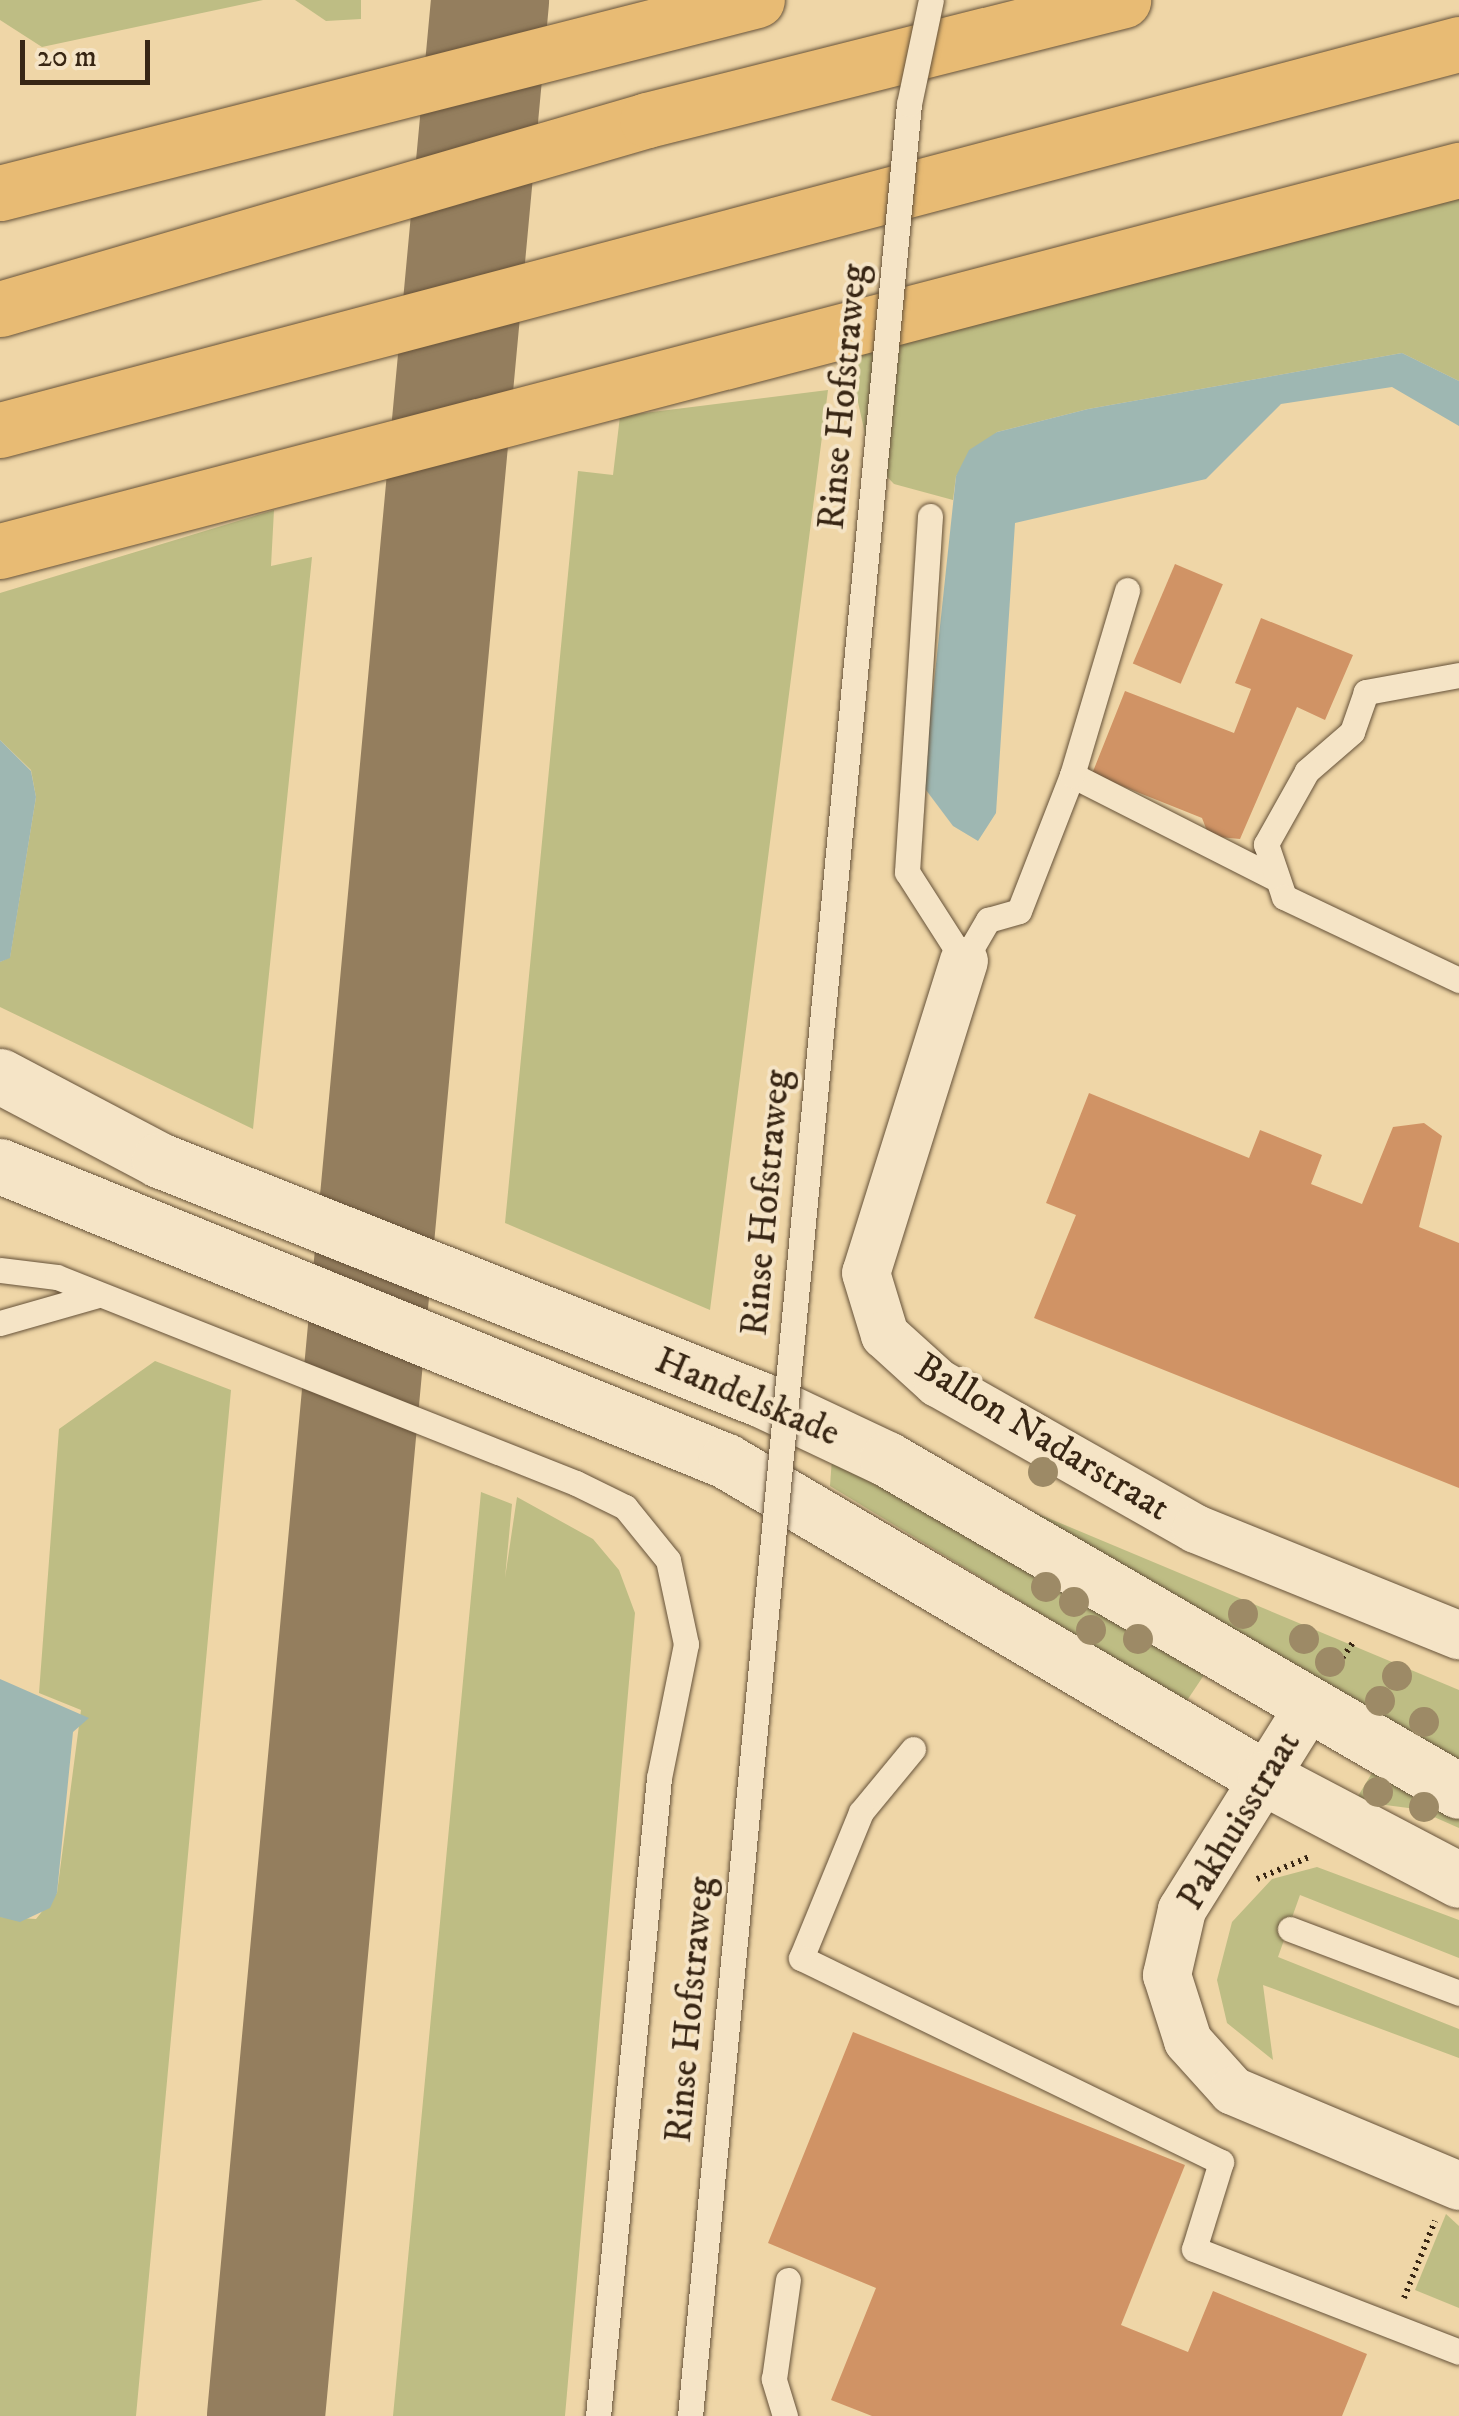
<!DOCTYPE html>
<style>
body{margin:0}
#map{position:relative;width:1459px;height:2416px;overflow:hidden;background:#efd6a7;font-family:"IM FELL DW Pica",serif}
div>[style]{position:absolute}
.green>*{inset:0;background:#bebd84}
.water>*{inset:0;background:#9eb7b2}
.taxiway>*{height:118px;margin:-59px;padding:0 59px;transform-origin:59px;border-radius:59px;background:#947e5e}
.building>*{inset:0;background:#d09365;transform-origin:0 0}
.path>*{height:6px;margin-top:-3px;transform-origin:0;background:repeating-linear-gradient(90deg,#382614 0 2.5px,transparent 0 7.5px)}
.roads{filter:drop-shadow(0 0 2px #665239) drop-shadow(0 0 2px #665239)}
.lane>*{height:25px;margin:-12.5px;padding:0 12.5px;transform-origin:12.5px;border-radius:12.5px;background:#f5e4c6}
.street>*{height:48px;margin:-24px;padding:0 24px;transform-origin:24px;border-radius:24px;background:#f5e4c6}
.secondary>*{height:55px;margin:-27.5px;padding:0 27.5px;transform-origin:27.5px;border-radius:27.5px;background:#f5e4c6}
.highway>*{height:55px;margin:-27.5px;padding:0 27.5px;transform-origin:27.5px;border-radius:27.5px;background:#e8bb74}
.bridges{filter:drop-shadow(0 0 2px #665239) drop-shadow(0 0 2px #665239)}
.lane-bridge>*{height:25px;margin:-12.5px;padding:0 12.5px;transform-origin:12.5px;border-radius:12.5px;background:#f5e4c6}
.trees>*{width:30px;height:30px;margin:-15px;border-radius:50%;background:#9d8a66}
span{translate:-50% -50%;white-space:nowrap;text-align:center;line-height:1.15;-webkit-text-stroke:8px #f5e4c6;paint-order:stroke}
.street-label{font-size:38px;color:#382614}
.scale{position:absolute;left:20px;top:40px;width:130px;height:45px;box-sizing:border-box;border:5px solid #382614;border-top:0;padding-left:12px;font-size:30px;line-height:35px;white-space:nowrap;color:#382614;-webkit-text-stroke:8px #f5e4c6;paint-order:stroke}
</style>
<div id="map">
<div class="green">
<i style="clip-path:polygon(0 0,263px 0,42px 47px,0 20px)"></i>
<i style="clip-path:polygon(295px 0,361px 0,361px 19px,326px 21px)"></i>
<i style="clip-path:polygon(1459px 198px,1459px 381px,1402px 353px,1088px 409px,997px 432px,956px 476px,953px 500px,894px 484px,871px 460px,848px 358px)"></i>
<i style="clip-path:polygon(828px 390px,710px 1310px,505px 1223px,578px 471px,613px 475px,620px 416px)"></i>
<i style="clip-path:polygon(274px 510px,271px 566px,312px 557px,253px 1129px,0 1007px,0 962px,10px 957px,36px 797px,31px 770px,0 740px,0 593px)"></i>
<i style="clip-path:polygon(155px 1361px,231px 1390px,136px 2416px,0 2416px,0 1917px,36px 1919px,57px 1893px,81px 1710px,39px 1693px,59px 1429px)"></i>
<i style="clip-path:polygon(832px 1458px,1206px 1672px,1186px 1702px,830px 1486px)"></i>
<i style="clip-path:polygon(481px 1492px,512px 1504px,505px 1578px,517px 1497px,593px 1539px,619px 1570px,635px 1613px,565px 2416px,393px 2416px)"></i>
<i style="clip-path:polygon(1029px 1510px,1459px 1690px,1459px 1759px,1417px 1739px)"></i>
<i style="clip-path:polygon(1375px 1768px,1459px 1812px,1459px 1828px,1416px 1809px,1355px 1801px)"></i>
<i style="clip-path:polygon(1317px 1867px,1459px 1920px,1459px 1958px,1300px 1895px,1278px 1957px,1459px 2029px,1459px 2058px,1263px 1985px,1273px 2060px,1227px 2023px,1217px 1980px,1232px 1922px,1272px 1879px)"></i>
<i style="clip-path:polygon(1446px 2214px,1459px 2226px,1459px 2308px,1415px 2290px)"></i>
</div>
<div class="water">
<i style="clip-path:polygon(1402px 353px,1459px 381px,1459px 426px,1392px 387px,1281px 404px,1206px 479px,1015px 523px,996px 813px,978px 841px,953px 826px,923px 786px,956px 476px,969px 450px,997px 432px,1088px 409px)"></i>
<i style="clip-path:polygon(0 740px,31px 771px,36px 797px,10px 958px,0 962px)"></i>
<i style="clip-path:polygon(0 1679px,89px 1718px,73px 1732px,57px 1893px,50px 1908px,20px 1922px,0 1917px)"></i>
</div>
<div class="taxiway">
<i style="left:266px;top:2416px;width:2426px;rotate:-84.7deg"></i>
</div>
<div class="building">
<i style="left:1175px;top:564px;width:52px;height:108px;rotate:23deg"></i>
<i style="clip-path:polygon(1261px 618px,1353px 655px,1325px 720px,1297px 707px,1240px 839px,1209px 836px,1202px 818px,1092px 774px,1125px 691px,1234px 733px,1251px 689px,1235px 683px)"></i>
<i style="clip-path:polygon(1089px 1093px,1249px 1158px,1260px 1130px,1322px 1155px,1311px 1184px,1362px 1204px,1393px 1127px,1424px 1123px,1442px 1136px,1419px 1227px,1459px 1243px,1459px 1488px,1034px 1318px,1076px 1215px,1046px 1203px)"></i>
<i style="clip-path:polygon(853px 2032px,1185px 2165px,1121px 2325px,1188px 2352px,1213px 2291px,1367px 2354px,1342px 2416px,872px 2416px,831px 2400px,876px 2288px,768px 2243px)"></i>
</div>
<div class="path">
<i style="left:1338px;top:1664px;width:28px;rotate:-55deg"></i>
<i style="left:1257px;top:1879px;width:56px;rotate:-22.9deg"></i>
<i style="left:1404px;top:2298px;width:83px;rotate:-68.1deg"></i>
</div>
<div class="roads">
<div class="lane">
<i style="left:930px;top:516px;width:357px;rotate:93.7deg"></i>
<i style="left:907px;top:872px;width:106px;rotate:57.4deg"></i>
<i style="left:964px;top:961px;width:48px;rotate:-59.7deg"></i>
<i style="left:988px;top:920px;width:32px;rotate:-16deg"></i>
<i style="left:1019px;top:911px;width:146px;rotate:-68.7deg"></i>
<i style="left:1072px;top:775px;width:225px;rotate:26.9deg"></i>
<i style="left:1459px;top:675px;width:95px;rotate:169.6deg"></i>
<i style="left:1366px;top:692px;width:42px;rotate:109.3deg"></i>
<i style="left:1352px;top:732px;width:60px;rotate:139.1deg"></i>
<i style="left:1307px;top:771px;width:84px;rotate:119.3deg"></i>
<i style="left:1266px;top:844px;width:56px;rotate:71.2deg"></i>
<i style="left:1284px;top:897px;width:194px;rotate:25.4deg"></i>
<i style="left:1072px;top:775px;width:193px;rotate:-73.4deg"></i>
<i style="left:0;top:1270px;width:57px;rotate:7deg"></i>
<i style="left:57px;top:1277px;width:558px;rotate:21.65deg"></i>
<i style="left:576px;top:1483px;width:55px;rotate:26.1deg"></i>
<i style="left:625px;top:1507px;width:68px;rotate:50.9deg"></i>
<i style="left:668px;top:1560px;width:86px;rotate:77.9deg"></i>
<i style="left:686px;top:1644px;width:137px;rotate:101.4deg"></i>
<i style="left:659px;top:1778px;width:641px;rotate:95.46deg"></i>
<i style="left:0;top:1323px;width:102px;rotate:-15.9deg"></i>
<i style="left:913px;top:1749px;width:82px;rotate:129.5deg"></i>
<i style="left:861px;top:1812px;width:158px;rotate:112.3deg"></i>
<i style="left:801px;top:1958px;width:467px;rotate:25.9deg"></i>
<i style="left:1221px;top:2162px;width:91px;rotate:107.2deg"></i>
<i style="left:1194px;top:2249px;width:284px;rotate:21.2deg"></i>
<i style="left:1290px;top:1929px;width:181px;rotate:20.7deg"></i>
<i style="left:785px;top:2416px;width:39px;rotate:-107deg"></i>
<i style="left:774px;top:2379px;width:100px;rotate:-82deg"></i>
</div>
<div class="street">
<i style="left:964px;top:961px;width:327px;rotate:107.4deg"></i>
<i style="left:866px;top:1273px;width:65px;rotate:73deg"></i>
<i style="left:885px;top:1335px;width:72px;rotate:42.2deg"></i>
<i style="left:938px;top:1383px;width:296px;rotate:29.5deg"></i>
<i style="left:1196px;top:1529px;width:284px;rotate:22deg"></i>
<i style="left:1310px;top:1705px;width:242px;rotate:122deg"></i>
<i style="left:1182px;top:1910px;width:67px;rotate:103deg"></i>
<i style="left:1167px;top:1975px;width:69px;rotate:72.3deg"></i>
<i style="left:1188px;top:2041px;width:67px;rotate:48deg"></i>
<i style="left:1233px;top:2091px;width:245px;rotate:22.8deg"></i>
</div>
<div class="secondary">
<i style="left:0;top:1076px;width:180px;rotate:27.8deg"></i>
<i style="left:159px;top:1160px;width:649px;rotate:21.7deg"></i>
<i style="left:762px;top:1400px;width:138px;rotate:25.3deg"></i>
<i style="left:887px;top:1459px;width:661px;rotate:30.13deg"></i>
<i style="left:0;top:1166px;width:784px;rotate:22.11deg"></i>
<i style="left:726px;top:1461px;width:625px;rotate:30.46deg"></i>
<i style="left:1265px;top:1778px;width:219px;rotate:27.7deg"></i>
</div>
<div class="highway">
<i style="left:0;top:193px;width:781px;rotate:-14.3deg"></i>
<i style="left:0;top:309px;width:674px;rotate:-16.28deg"></i>
<i style="left:647px;top:120px;width:491px;rotate:-14.1deg"></i>
<i style="left:0;top:430px;width:1509px;rotate:-14.82deg"></i>
<i style="left:0;top:551px;width:1508px;rotate:-14.64deg"></i>
</div>
</div>
<div class="bridges">
<div class="lane-bridge">
<i style="left:690px;top:2416px;width:2322px;rotate:-84.59deg"></i>
<i style="left:909px;top:104px;width:106px;rotate:-78.1deg"></i>
</div>
</div>
<div class="trees">
<i style="left:1043px;top:1472px"></i>
<i style="left:1046px;top:1587px"></i>
<i style="left:1074px;top:1602px"></i>
<i style="left:1243px;top:1614px"></i>
<i style="left:1091px;top:1630px"></i>
<i style="left:1138px;top:1639px"></i>
<i style="left:1304px;top:1639px"></i>
<i style="left:1330px;top:1662px"></i>
<i style="left:1397px;top:1676px"></i>
<i style="left:1380px;top:1701px"></i>
<i style="left:1424px;top:1722px"></i>
<i style="left:1378px;top:1792px"></i>
<i style="left:1424px;top:1807px"></i>
</div>
<div class="street-label">
<span style="left:844px;top:397px;rotate:-85deg">Rinse Hofstraweg</span>
<span style="left:767px;top:1203px;rotate:-85deg">Rinse Hofstraweg</span>
<span style="left:747px;top:1398px;rotate:23deg">Handelskade</span>
<span style="left:1042px;top:1438px;rotate:31deg">Ballon Nadarstraat</span>
<span style="left:1240px;top:1821px;rotate:-59deg">Pakhuisstraat</span>
<span style="left:691px;top:2010px;rotate:-85deg">Rinse Hofstraweg</span>
</div>
<div class="scale">20 m</div>
</div>
